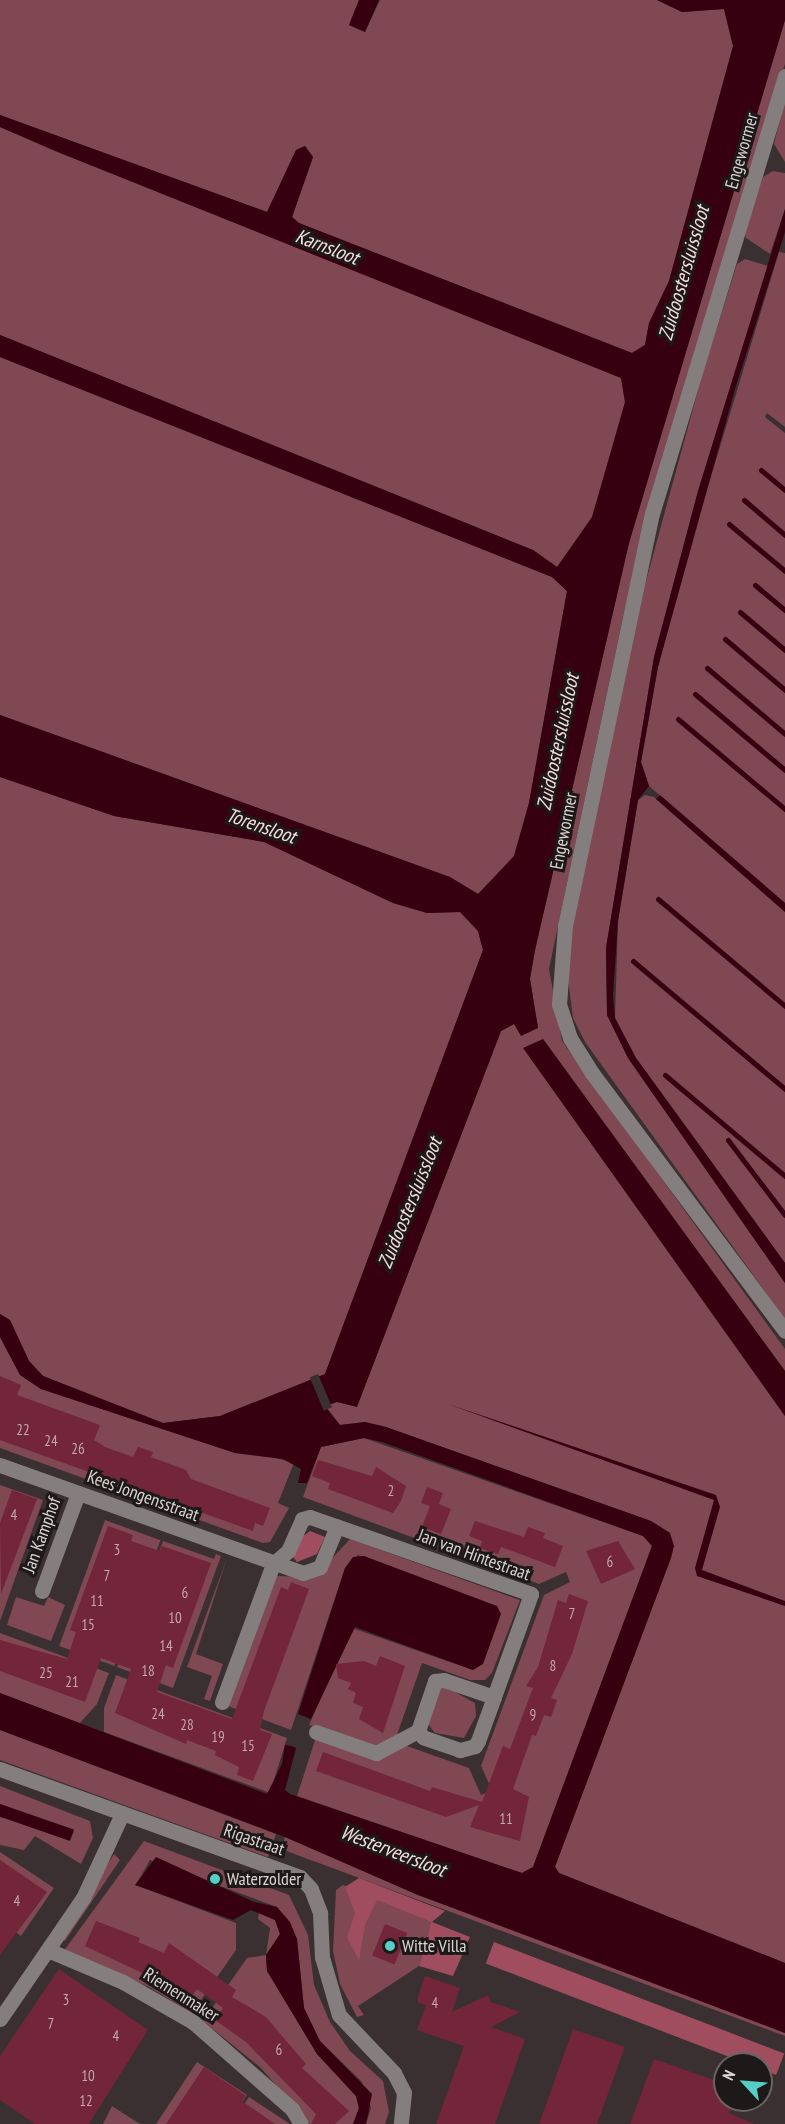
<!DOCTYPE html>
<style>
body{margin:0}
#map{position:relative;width:785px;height:2124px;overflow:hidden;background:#3a2f31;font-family:"PT Sans Narrow",sans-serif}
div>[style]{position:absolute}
.green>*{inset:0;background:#7f4852;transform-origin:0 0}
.forest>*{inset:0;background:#a04e5f;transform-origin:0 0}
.water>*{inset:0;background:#370010;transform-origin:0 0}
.pier>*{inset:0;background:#3a2f31;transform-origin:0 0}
.stream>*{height:5px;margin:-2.5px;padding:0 2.5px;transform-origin:2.5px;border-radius:2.5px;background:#370010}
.building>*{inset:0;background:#732539;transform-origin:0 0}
.minor>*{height:15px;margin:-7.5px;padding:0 7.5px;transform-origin:7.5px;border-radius:7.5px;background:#847e7f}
.dots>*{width:16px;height:16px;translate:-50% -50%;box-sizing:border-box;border:3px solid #1e1919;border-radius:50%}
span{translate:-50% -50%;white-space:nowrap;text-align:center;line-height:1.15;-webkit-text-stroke:6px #1e1919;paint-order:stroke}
.number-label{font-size:15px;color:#c1a8ad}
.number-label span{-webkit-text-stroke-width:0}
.street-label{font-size:18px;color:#dbd3d4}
.poi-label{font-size:18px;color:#dbd3d4}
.left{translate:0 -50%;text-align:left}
.water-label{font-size:20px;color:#f6dde0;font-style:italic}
.north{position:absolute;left:713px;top:2052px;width:60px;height:60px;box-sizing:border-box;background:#1e1919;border:2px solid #6a6364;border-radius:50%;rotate:296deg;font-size:16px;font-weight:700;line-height:24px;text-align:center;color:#dbd3d4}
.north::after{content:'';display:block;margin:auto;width:21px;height:27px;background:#55cec5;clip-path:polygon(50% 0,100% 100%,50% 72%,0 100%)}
</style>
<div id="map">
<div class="green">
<i style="clip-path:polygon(0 0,359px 0,349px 25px,365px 32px,380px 0,657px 0,682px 12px,724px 9px,733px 46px,669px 281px,649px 323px,645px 345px,632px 353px,299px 223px,292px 217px,313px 157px,305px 146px,296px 150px,267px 212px,0 115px)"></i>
<i style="clip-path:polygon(785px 20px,785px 64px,694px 354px,624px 612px,549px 969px,562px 1041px,785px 1349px,785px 1371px,543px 1039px,578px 1125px,785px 1416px,785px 1963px,559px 1873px,555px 1867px,670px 1533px,651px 1521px,386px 1427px,365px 1422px,340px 1425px,325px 1406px,337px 1402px,357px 1406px,501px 1031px,514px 1024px,538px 1028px,530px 979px,535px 950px,629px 543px)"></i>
<i style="clip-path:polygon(785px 98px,785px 162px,774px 144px)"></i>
<i style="clip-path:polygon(0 127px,621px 378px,625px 402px,613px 455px,592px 517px,576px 547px,557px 567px,533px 550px,0 335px)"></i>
<i style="clip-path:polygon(773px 171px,785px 173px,785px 209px,770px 254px,746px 238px,744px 232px,763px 177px)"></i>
<i style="clip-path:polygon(779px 252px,785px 253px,785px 427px,767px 413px,765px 417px,785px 433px,785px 903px,649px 786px,641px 762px,658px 667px,686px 559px)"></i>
<i style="clip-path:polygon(745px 259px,768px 266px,698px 491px,654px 657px,606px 948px,607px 1015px,628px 1058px,785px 1283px,785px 1319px,585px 1042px,573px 1018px,567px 971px,574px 913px,643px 592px,703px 372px,737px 264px)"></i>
<i style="clip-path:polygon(0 357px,552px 577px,567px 591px,529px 803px,514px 856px,503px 871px,478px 894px,450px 877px,0 715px)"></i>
<i style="clip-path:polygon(0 777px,114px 816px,264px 842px,393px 903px,427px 913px,460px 912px,478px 931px,483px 950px,325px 1374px,220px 1416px,163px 1423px,43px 1376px,29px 1361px,10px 1320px,0 1314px)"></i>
<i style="clip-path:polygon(645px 795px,654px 797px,785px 912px,785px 1263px,636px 1058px,615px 1018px,618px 921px,638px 800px)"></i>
<i style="clip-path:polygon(0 1337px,20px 1375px,41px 1389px,235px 1453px,261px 1454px,294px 1463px,278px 1503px,289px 1508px,270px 1542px,263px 1543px,0 1448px)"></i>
<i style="clip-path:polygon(364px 1438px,643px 1536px,652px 1546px,533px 1867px,522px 1873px,297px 1796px,316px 1737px,378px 1760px,407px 1746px,469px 1768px,481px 1795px,492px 1790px,481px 1766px,544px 1595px,570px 1582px,566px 1572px,539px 1584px,303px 1497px,321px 1447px)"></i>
<i style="clip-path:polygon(0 1485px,43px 1500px,0 1621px)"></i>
<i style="left:105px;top:1520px;width:59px;height:134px;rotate:20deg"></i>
<i style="clip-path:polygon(350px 1539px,520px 1600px,492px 1673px,485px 1680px,470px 1680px,422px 1663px,397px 1735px,373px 1747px,309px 1725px,352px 1628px,473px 1670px,499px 1610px,358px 1555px,345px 1568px,291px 1730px,228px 1706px,277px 1576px,315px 1577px)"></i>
<i style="clip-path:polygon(163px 1541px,214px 1559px,216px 1554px,221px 1556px,173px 1688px,117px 1667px)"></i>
<i style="clip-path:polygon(227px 1558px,196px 1654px,223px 1664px,210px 1701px,204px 1699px,212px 1676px,187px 1667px)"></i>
<i style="clip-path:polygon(16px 1597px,44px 1606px,48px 1597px,65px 1605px,51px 1641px,7px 1625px)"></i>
<i style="clip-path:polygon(0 1633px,109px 1673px,97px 1704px,80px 1723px,0 1693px)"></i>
<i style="clip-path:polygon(116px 1675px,287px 1738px,270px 1793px,104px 1732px,104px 1708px)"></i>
<i style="clip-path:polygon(446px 1687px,475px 1703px,476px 1716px,464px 1738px,435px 1733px,425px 1720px,439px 1689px)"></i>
<i style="clip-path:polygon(0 1730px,276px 1834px,268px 1857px,0 1760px)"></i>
<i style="clip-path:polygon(0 1786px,90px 1821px,93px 1838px,81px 1864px,35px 1836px,24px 1850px,0 1845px,0 1816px,70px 1841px,74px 1831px,0 1804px)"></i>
<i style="clip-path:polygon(285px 1837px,418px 1895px,495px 1921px,785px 2033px,785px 2036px,281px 1849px)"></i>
<i style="clip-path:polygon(144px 1841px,289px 1895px,308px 1935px,314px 1985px,330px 2022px,350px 2051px,383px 2081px,389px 2112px,385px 2124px,366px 2124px,371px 2108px,362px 2082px,320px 2041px,304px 2008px,297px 1939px,277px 1907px,150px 1860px,136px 1885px,236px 1923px,236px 1950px,192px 2013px,149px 1987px,63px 1952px)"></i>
<i style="clip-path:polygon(0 1852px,54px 1888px,21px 1936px,0 1921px)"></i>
<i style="clip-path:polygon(114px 1854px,120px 1860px,65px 1941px,62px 1938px)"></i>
<i style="clip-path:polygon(343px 1885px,431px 1922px,419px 1966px,358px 2006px,364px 2015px,357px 2017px,340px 1984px,333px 1951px,336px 1890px)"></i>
<i style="clip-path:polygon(259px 1912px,275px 1920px,280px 1934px,266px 1955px,267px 1971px,317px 2054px,356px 2096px,359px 2108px,353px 2124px,310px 2124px,261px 2068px,203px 2021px,247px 1958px,266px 1955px,270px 1928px,258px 1919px)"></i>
<i style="clip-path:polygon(197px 2062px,247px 2095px,227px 2124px,156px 2124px)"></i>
<i style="clip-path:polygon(249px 2097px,290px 2124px,231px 2124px)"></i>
<i style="clip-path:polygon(112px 2106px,140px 2124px,103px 2124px)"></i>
</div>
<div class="forest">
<i style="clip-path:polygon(310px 1531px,325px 1537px,317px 1554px,297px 1562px,293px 1557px,302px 1537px)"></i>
<i style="clip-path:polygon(359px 1878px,445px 1911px,432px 1922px,470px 1937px,453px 1976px,419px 1966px,431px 1922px,377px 1900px,365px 1925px,359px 1960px,347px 1937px,355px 1913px,345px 1887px)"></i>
<i style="left:494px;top:1942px;width:311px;height:23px;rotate:21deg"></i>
</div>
<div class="water">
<i style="clip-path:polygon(359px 0,379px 0,365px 32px,349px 25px)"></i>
<i style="clip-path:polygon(657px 0,785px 0,785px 20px,629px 543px,535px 950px,530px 979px,538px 1028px,521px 1036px,514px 1024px,501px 1031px,357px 1407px,337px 1402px,325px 1406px,340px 1425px,365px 1422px,386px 1427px,651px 1521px,670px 1533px,674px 1546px,671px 1558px,555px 1867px,559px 1873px,785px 1963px,785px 2033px,418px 1895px,285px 1837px,0 1730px,0 1693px,267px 1794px,282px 1764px,285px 1745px,291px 1746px,296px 1748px,285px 1790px,290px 1794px,522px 1873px,533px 1867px,652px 1546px,643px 1536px,382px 1442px,364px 1438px,321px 1447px,307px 1483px,298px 1483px,301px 1469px,283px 1459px,235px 1453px,41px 1389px,20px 1375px,0 1337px,0 1314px,10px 1320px,29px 1361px,43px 1376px,163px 1423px,220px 1416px,325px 1374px,483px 950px,478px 931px,460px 912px,427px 913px,393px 903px,264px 842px,114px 816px,0 777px,0 715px,450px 877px,478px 894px,514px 856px,529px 803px,567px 591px,552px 577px,0 357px,0 335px,533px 550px,557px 567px,592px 517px,625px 402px,621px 378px,55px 151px,0 127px,0 115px,267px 212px,296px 150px,305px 146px,313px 157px,292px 217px,299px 223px,632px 353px,645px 345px,649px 323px,669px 281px,733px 46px,724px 9px,682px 12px)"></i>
<i style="clip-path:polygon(785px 209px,785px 232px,735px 389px,658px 667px,641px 762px,649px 786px,638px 800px,618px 921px,613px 995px,615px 1018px,636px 1058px,785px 1263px,785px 1283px,628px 1058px,607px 1015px,606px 948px,654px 657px,698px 491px)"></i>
<i style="clip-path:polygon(660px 795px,785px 903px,785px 912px,656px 799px)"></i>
<i style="clip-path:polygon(543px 1039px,785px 1371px,785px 1416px,523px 1048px)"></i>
<i style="clip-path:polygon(448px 1404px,716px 1495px,720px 1507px,702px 1570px,785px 1601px,785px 1606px,697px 1576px,695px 1568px,714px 1500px)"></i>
<i style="clip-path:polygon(364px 1556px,497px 1606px,501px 1614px,483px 1664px,473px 1670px,355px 1627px,311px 1719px,298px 1714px,345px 1568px,353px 1557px)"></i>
<i style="left:0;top:1804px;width:78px;height:12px;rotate:19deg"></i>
<i style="clip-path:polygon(156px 1857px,254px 1902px,277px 1907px,290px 1922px,297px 1939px,304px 2008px,320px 2041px,372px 2094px,366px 2124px,353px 2124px,359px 2108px,356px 2096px,317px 2054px,267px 1971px,266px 1955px,280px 1934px,275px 1920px,251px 1910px,233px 1920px,135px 1885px)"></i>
</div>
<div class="pier">
<i style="left:318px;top:1374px;width:36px;height:9px;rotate:67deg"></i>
</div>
<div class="stream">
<i style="left:761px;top:470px;width:31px;rotate:40deg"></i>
<i style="left:744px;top:500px;width:54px;rotate:40.5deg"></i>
<i style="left:729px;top:524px;width:73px;rotate:40deg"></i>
<i style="left:755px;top:585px;width:39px;rotate:40deg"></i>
<i style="left:740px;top:612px;width:59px;rotate:40.2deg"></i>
<i style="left:725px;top:639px;width:79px;rotate:40.4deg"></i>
<i style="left:707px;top:668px;width:102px;rotate:40.2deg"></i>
<i style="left:695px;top:694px;width:118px;rotate:40.2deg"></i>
<i style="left:678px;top:719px;width:140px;rotate:40.1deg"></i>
<i style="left:658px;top:899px;width:166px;rotate:40.1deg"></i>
<i style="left:633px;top:961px;width:199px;rotate:40.1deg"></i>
<i style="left:665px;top:1075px;width:157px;rotate:40.1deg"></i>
<i style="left:728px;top:1140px;width:94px;rotate:52.8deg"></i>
</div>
<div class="building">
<i style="clip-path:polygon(0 1376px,21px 1385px,17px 1395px,100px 1425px,94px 1440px,105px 1447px,133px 1457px,138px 1447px,153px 1452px,151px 1457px,186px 1470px,191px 1479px,270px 1508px,263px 1526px,255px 1523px,253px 1531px,0 1440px)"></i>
<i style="clip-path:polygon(318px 1460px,372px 1476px,376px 1467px,406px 1486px,401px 1501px,393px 1513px,328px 1489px,330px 1483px,312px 1476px)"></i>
<i style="clip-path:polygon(427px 1487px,443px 1493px,439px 1504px,451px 1509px,441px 1534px,422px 1527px,430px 1506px,421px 1503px)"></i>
<i style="clip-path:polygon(12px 1490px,37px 1499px,1px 1594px,0 1523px)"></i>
<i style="clip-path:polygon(475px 1521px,524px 1537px,528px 1527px,545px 1533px,543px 1538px,563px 1546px,555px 1567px,501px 1547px,498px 1554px,480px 1548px,482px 1541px,469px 1536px)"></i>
<i style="clip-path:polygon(108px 1526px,133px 1535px,131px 1541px,160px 1551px,162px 1546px,211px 1563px,173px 1668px,166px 1665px,157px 1692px,232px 1719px,281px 1587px,288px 1590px,291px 1582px,309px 1589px,264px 1711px,260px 1730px,272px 1734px,253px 1781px,237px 1775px,239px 1767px,215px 1755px,216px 1751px,187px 1740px,186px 1744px,115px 1713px,131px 1669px,101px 1658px,85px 1702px,0 1671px,0 1640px,67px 1659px,76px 1632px,70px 1630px)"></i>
<i style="clip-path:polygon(618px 1541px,635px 1569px,601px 1584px,586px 1551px)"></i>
<i style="clip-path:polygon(569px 1594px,588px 1601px,572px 1654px,551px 1698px,557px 1700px,551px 1717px,544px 1715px,536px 1736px,532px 1735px,513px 1789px,529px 1797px,520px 1841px,470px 1827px,479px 1805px,446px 1817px,316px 1771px,323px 1752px,430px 1791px,432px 1787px,482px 1802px,503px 1746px,510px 1749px,533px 1688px,526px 1686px,538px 1667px,558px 1600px,566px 1603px)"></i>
<i style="clip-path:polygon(380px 1656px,405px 1666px,383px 1733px,359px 1719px,363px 1707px,353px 1703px,356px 1693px,348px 1689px,351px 1683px,338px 1678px,336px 1664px,364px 1661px,376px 1666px)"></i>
<i style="clip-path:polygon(0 1860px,47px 1892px,0 1955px)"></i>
<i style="clip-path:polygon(96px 1921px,140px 1938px,138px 1942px,164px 1953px,169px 1943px,236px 1990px,232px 1997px,266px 2017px,306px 2064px,302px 2068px,349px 2111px,335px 2124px,311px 2124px,316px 2114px,246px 2042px,215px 2020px,223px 2008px,197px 1989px,188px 2002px,157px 1980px,85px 1946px)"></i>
<i style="left:385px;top:1924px;width:24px;height:34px;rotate:22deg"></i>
<i style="clip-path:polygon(59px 1969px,148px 2030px,89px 2124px,35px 2124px,0 2100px,0 2056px)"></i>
<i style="clip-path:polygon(425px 1976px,460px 1988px,452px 2012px,488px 1995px,491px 2002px,520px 2012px,491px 2027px,525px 2039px,495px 2124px,436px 2124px,464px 2046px,417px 2030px,426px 2005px,418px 2003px,418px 1996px)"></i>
<i style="clip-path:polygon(573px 2029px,625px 2047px,597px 2124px,539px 2124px)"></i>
<i style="clip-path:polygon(654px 2059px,725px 2084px,725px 2100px,733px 2100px,729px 2113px,754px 2124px,630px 2124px)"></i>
<i style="clip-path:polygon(204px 2067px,246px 2096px,242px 2101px,275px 2124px,166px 2124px)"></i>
</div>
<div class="minor">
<i style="left:785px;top:76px;width:457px;rotate:106.9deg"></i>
<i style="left:652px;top:513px;width:421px;rotate:101.9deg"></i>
<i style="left:565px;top:925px;width:79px;rotate:94.3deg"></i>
<i style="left:559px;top:1004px;width:36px;rotate:72deg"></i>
<i style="left:570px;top:1038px;width:41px;rotate:57.8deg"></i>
<i style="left:592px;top:1073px;width:322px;rotate:53.2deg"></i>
<i style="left:0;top:1465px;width:322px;rotate:19.6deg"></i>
<i style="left:303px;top:1573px;width:18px;rotate:-19deg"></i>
<i style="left:320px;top:1567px;width:44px;rotate:-67.5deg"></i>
<i style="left:273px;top:1564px;width:20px;rotate:-41deg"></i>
<i style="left:288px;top:1551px;width:35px;rotate:-66deg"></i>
<i style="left:302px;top:1519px;width:8px;rotate:-14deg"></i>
<i style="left:310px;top:1517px;width:234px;rotate:19.2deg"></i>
<i style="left:531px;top:1594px;width:109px;rotate:109.8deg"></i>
<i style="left:494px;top:1697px;width:47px;rotate:110deg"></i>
<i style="left:478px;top:1741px;width:6px;rotate:121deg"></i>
<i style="left:475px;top:1746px;width:16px;rotate:165deg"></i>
<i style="left:460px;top:1750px;width:39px;rotate:-161deg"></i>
<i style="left:423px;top:1737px;width:8px;rotate:-130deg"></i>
<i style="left:418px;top:1731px;width:53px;rotate:-71.2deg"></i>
<i style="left:435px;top:1681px;width:9px;rotate:-6deg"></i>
<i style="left:444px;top:1680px;width:53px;rotate:18.8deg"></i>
<i style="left:42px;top:1591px;width:104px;rotate:-69.8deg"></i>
<i style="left:222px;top:1702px;width:147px;rotate:-69.7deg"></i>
<i style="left:316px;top:1732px;width:64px;rotate:19.3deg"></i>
<i style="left:376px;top:1753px;width:47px;rotate:-27.6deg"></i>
<i style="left:0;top:1769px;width:319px;rotate:19.8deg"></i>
<i style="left:300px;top:1877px;width:16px;rotate:47deg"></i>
<i style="left:311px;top:1889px;width:26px;rotate:69deg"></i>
<i style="left:320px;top:1913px;width:44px;rotate:87.4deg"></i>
<i style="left:322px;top:1957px;width:60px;rotate:73.7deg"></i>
<i style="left:339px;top:2015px;width:80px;rotate:46.5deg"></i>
<i style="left:394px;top:2073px;width:22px;rotate:63deg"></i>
<i style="left:404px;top:2093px;width:31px;rotate:96deg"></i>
<i style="left:48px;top:1950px;width:82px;rotate:23.1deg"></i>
<i style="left:123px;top:1982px;width:81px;rotate:29.7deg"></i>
<i style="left:193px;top:2022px;width:132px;rotate:41.3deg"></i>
<i style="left:292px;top:2109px;width:17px;rotate:59deg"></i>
<i style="left:0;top:2019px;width:147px;rotate:-55.6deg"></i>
<i style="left:83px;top:1898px;width:93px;rotate:-65.1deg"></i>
</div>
<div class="dots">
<i style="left:215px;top:1879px;background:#55cec5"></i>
<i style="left:390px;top:1946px;background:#55cec5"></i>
</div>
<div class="number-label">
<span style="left:23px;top:1430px">22</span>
<span style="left:51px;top:1441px">24</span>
<span style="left:78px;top:1449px">26</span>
<span style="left:391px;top:1491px">2</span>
<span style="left:14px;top:1515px">4</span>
<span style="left:117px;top:1550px">3</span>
<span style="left:610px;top:1562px">6</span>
<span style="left:107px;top:1576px">7</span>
<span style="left:185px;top:1593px">6</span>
<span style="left:97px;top:1601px">11</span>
<span style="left:572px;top:1614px">7</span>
<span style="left:175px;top:1618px">10</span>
<span style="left:88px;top:1625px">15</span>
<span style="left:166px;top:1646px">14</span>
<span style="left:553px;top:1666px">8</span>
<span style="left:148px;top:1671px">18</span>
<span style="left:46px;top:1673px">25</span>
<span style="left:72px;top:1682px">21</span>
<span style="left:158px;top:1714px">24</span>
<span style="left:533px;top:1715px">9</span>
<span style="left:187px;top:1725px">28</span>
<span style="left:218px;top:1737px">19</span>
<span style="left:248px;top:1746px">15</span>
<span style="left:506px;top:1819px">11</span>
<span style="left:17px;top:1901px">4</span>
<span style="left:66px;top:2000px">3</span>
<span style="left:435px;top:2003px">4</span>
<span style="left:51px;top:2024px">7</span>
<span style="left:116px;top:2036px">4</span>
<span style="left:279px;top:2050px">6</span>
<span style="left:88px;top:2076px">10</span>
<span style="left:86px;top:2101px">12</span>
</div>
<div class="street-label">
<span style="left:742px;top:151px;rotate:-74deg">Engewormer</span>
<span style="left:564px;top:831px;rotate:-79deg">Engewormer</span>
<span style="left:143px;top:1496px;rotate:20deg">Kees Jongensstraat</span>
<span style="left:42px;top:1535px;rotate:-70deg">Jan Kamphof</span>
<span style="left:474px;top:1555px;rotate:20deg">Jan van Hintestraat</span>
<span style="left:254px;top:1840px;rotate:19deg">Rigastraat</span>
<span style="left:181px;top:1995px;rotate:32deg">Riemenmaker</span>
</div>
<div class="poi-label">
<span class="left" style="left:227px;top:1879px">Waterzolder</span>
<span class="left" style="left:402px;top:1946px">Witte Villa</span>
</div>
<div class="water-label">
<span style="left:327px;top:247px;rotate:21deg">Karnsloot</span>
<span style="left:684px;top:273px;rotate:-74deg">Zuidoostersluissloot</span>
<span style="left:558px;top:742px;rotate:-78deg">Zuidoostersluissloot</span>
<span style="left:261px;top:826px;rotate:19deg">Torensloot</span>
<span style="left:410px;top:1203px;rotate:-68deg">Zuidoostersluissloot</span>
<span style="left:393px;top:1851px;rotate:21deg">Westerveersloot</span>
</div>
<div class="north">N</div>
</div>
